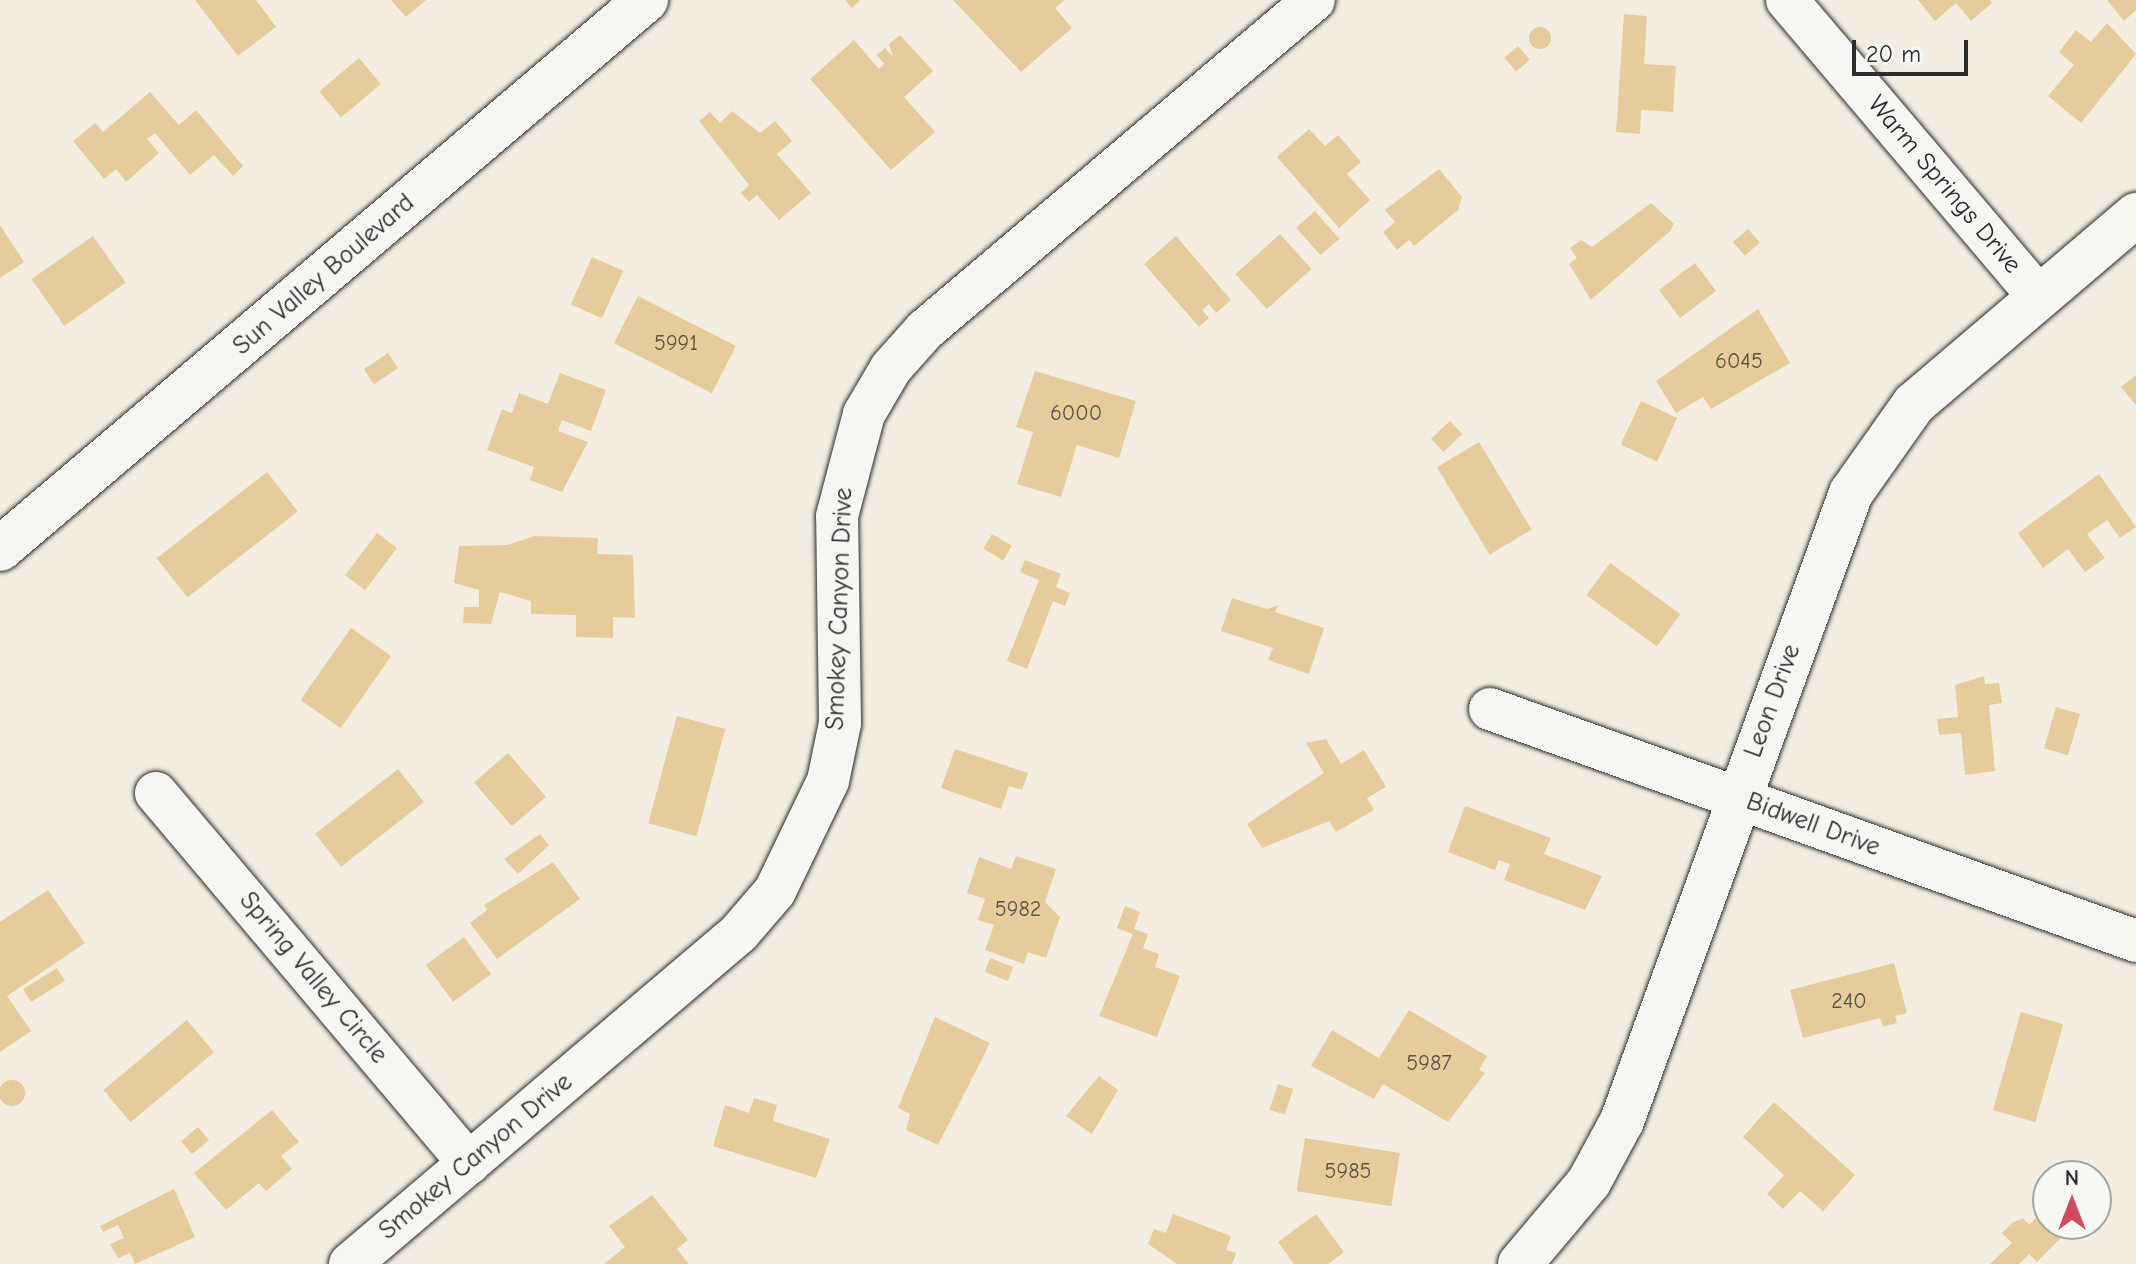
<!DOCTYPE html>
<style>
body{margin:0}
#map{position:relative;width:2136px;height:1264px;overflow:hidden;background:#f3ede1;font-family:"Comic Neue",sans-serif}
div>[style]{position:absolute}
.building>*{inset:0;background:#e6cb9b;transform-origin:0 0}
.round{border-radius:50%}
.roads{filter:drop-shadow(0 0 2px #2b2b2b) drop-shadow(0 0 2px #2b2b2b)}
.street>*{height:42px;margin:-21px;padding:0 21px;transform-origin:21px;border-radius:21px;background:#f6f6f2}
.secondary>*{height:44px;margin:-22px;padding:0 22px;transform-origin:22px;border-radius:22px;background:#f6f6f2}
.primary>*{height:44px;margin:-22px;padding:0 22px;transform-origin:22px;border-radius:22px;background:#f6f6f2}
span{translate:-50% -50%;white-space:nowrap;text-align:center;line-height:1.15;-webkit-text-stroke:8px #f6f6f2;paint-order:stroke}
.number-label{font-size:22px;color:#5a5347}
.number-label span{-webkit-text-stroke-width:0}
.street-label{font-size:26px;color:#2b2b2b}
.north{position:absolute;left:2032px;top:1160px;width:80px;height:80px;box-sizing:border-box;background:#f6f6f2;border:2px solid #a5a5a2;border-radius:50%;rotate:0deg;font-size:22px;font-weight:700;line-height:32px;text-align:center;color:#2b2b2b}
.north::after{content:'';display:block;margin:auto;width:28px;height:36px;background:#d1495b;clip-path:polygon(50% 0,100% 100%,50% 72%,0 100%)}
.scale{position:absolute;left:1852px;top:40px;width:116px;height:36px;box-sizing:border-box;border:4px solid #2b2b2b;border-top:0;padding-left:10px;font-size:24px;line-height:28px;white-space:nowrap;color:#2b2b2b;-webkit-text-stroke:6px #f6f6f2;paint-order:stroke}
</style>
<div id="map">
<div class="building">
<i style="clip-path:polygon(195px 0,256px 0,276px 27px,238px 56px)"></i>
<i style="clip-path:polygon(391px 0,426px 0,406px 17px)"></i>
<i style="clip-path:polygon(845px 0,860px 0,852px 8px)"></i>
<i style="clip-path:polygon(953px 0,1065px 0,1055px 8px,1072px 28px,1021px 72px)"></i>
<i style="clip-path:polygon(1918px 0,1990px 0,1992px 3px,1971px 21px,1956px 3px,1935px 21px)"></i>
<i style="clip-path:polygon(2107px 0,2136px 0,2136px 10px,2124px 21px)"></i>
<i style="clip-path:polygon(1624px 14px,1647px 16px,1644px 64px,1676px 66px,1673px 112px,1641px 110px,1640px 134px,1616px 132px)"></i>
<i style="clip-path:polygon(2107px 23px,2136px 54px,2081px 123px,2048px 96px,2074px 65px,2059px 52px,2076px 30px,2091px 42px)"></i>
<i class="round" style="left:1529px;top:27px;width:22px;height:22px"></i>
<i style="clip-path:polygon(900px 35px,933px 71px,904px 97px,935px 132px,891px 170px,810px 79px,854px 40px,879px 69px,884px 64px,877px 55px,885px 48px,893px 57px,889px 44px)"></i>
<i style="left:1518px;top:46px;width:18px;height:18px;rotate:49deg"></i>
<i style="left:359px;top:58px;width:34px;height:52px;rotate:50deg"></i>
<i style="clip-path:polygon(150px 92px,179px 125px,196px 110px,243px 166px,233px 176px,214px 155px,190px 175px,155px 133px,147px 139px,159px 153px,126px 182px,116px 169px,104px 179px,73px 141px,95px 123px,103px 132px)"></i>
<i style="clip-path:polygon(732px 111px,760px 133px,775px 121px,792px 141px,777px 154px,811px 193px,779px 220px,757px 195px,749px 202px,741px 193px,749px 185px,699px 121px,710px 112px,720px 123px)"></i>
<i style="clip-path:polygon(1309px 129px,1325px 146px,1338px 135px,1361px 162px,1347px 174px,1370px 200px,1339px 228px,1277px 157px)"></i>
<i style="clip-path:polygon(1439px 169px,1462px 197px,1458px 210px,1414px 246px,1409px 240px,1397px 250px,1383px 232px,1395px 222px,1385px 210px)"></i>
<i style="clip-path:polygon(1651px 203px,1674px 224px,1670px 231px,1591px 300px,1569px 264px,1577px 258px,1570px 248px,1581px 240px,1592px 247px)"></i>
<i style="left:1315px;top:211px;width:37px;height:25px;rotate:49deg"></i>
<i style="clip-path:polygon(0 225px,24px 262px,0 278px)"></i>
<i style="left:1748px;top:229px;width:18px;height:20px;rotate:49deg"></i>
<i style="left:1280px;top:234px;width:47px;height:60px;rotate:48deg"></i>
<i style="left:93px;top:236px;width:57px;height:75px;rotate:55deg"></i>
<i style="clip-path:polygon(1176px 236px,1231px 300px,1216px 313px,1209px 304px,1202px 310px,1209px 318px,1199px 327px,1144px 264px)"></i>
<i style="left:592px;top:257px;width:34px;height:52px;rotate:24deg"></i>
<i style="left:1695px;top:263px;width:35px;height:45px;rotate:53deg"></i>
<i style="left:638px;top:296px;width:110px;height:53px;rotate:27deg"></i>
<i style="clip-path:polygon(1758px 309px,1790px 363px,1711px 409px,1703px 397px,1676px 413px,1656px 381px)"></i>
<i style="left:388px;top:353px;width:18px;height:29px;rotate:56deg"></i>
<i style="clip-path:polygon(1035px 371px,1136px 401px,1119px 458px,1077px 445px,1061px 497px,1017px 484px,1033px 432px,1016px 427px)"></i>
<i style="clip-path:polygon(560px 373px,606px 390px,591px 431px,562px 420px,558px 431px,588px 442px,562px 492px,530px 480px,534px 467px,487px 450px,502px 409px,512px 413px,519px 393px,548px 404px)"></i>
<i style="clip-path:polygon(2136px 375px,2136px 405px,2121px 387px)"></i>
<i style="left:1641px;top:401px;width:40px;height:48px;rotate:25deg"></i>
<i style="left:1450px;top:421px;width:18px;height:26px;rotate:47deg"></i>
<i style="left:1479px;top:442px;width:102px;height:49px;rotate:59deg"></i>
<i style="left:267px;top:472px;width:50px;height:140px;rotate:52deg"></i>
<i style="clip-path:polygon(2099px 474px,2136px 527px,2120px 538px,2107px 520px,2087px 534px,2105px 558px,2085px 572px,2068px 549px,2043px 568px,2018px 533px)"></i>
<i style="left:377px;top:533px;width:25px;height:53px;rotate:37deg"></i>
<i style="left:992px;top:534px;width:23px;height:17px;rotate:31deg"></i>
<i style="clip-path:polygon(534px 536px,598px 538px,597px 554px,633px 555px,635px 618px,613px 617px,613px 638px,576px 637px,576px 615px,531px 614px,531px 601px,500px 592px,491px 624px,463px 623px,464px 607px,479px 607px,479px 590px,454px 583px,459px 546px,508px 545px)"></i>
<i style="clip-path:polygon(1025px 560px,1061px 574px,1056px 587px,1070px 593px,1065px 606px,1053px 601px,1027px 669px,1007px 661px,1039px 580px,1020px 572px)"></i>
<i style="left:1610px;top:563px;width:87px;height:40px;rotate:36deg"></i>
<i style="clip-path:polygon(1232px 598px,1267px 609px,1278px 605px,1275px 612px,1324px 628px,1309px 674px,1268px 660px,1273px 648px,1221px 631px)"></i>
<i style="left:351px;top:628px;width:49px;height:88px;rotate:35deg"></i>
<i style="clip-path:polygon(1984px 676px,1985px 684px,1999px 683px,2002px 703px,1989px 705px,1995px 771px,1965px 775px,1961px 733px,1939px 735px,1937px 719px,1958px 717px,1955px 685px)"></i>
<i style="left:2056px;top:707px;width:25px;height:43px;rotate:16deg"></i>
<i style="left:677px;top:716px;width:50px;height:111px;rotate:15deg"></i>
<i style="clip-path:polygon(1326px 739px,1341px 764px,1364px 750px,1386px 787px,1367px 798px,1374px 810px,1336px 832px,1329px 821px,1262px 848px,1247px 824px,1324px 773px,1306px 743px)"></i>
<i style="clip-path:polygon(955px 749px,1028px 773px,1022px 790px,1009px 786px,1001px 809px,941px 788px)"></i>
<i style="left:508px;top:753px;width:58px;height:45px;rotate:49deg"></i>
<i style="left:398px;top:769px;width:42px;height:105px;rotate:52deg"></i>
<i style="clip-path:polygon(1465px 806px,1551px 838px,1544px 854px,1602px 876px,1585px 910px,1504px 880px,1510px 864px,1499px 860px,1495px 870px,1448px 852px)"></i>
<i style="clip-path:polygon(540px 834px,549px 845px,518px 874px,504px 859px)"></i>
<i style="clip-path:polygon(1016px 856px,1056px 869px,1045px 902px,1060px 917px,1046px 958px,1028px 952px,1024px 964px,985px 950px,994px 925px,978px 920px,985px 899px,967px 893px,979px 857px,1011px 869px)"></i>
<i style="clip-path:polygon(553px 862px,580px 899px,497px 959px,470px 923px,487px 910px,484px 905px)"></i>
<i style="clip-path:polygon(48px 890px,85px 943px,7px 996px,31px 1031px,0 1052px,0 922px)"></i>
<i style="clip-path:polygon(1125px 906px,1140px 912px,1134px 929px,1148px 934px,1143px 948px,1159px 954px,1155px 967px,1180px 976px,1157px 1037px,1099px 1016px,1133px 934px,1117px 928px)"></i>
<i style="left:464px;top:937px;width:46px;height:47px;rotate:54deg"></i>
<i style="left:990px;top:958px;width:25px;height:15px;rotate:21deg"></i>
<i style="clip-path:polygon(1894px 963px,1907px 1013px,1895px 1016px,1897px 1023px,1883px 1027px,1880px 1018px,1803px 1038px,1790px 990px)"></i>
<i style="left:57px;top:968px;width:15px;height:40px;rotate:58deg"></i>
<i style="clip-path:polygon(1409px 1010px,1487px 1056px,1479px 1070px,1485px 1073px,1448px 1122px,1383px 1084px,1374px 1099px,1311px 1066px,1332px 1030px,1379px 1058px)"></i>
<i style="left:2021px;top:1012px;width:44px;height:102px;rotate:16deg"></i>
<i style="clip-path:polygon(935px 1017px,990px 1043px,938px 1145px,906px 1130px,910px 1114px,898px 1108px)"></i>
<i style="left:187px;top:1020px;width:42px;height:109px;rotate:50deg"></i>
<i style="clip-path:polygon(1099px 1076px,1118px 1090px,1092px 1134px,1066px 1116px)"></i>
<i class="round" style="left:-1px;top:1080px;width:26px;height:26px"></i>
<i style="left:1278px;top:1084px;width:16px;height:27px;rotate:18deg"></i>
<i style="clip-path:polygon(754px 1098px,777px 1105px,773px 1121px,830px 1139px,816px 1178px,713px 1146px,725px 1105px,749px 1113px)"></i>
<i style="clip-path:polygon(1774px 1102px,1855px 1175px,1823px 1211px,1800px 1191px,1783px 1209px,1767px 1194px,1784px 1175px,1743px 1137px)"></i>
<i style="clip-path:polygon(272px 1110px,299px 1142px,281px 1156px,292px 1169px,266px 1191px,259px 1183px,226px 1210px,194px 1173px)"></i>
<i style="left:198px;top:1127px;width:17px;height:22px;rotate:50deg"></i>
<i style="left:1305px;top:1138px;width:96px;height:54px;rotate:9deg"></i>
<i style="clip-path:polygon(174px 1189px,195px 1237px,135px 1264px,130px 1253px,118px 1258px,110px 1244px,124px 1238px,118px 1225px,103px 1232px,100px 1226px)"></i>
<i style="clip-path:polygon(652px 1195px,688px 1240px,677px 1249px,689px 1264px,604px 1264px,625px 1247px,609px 1226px)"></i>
<i style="clip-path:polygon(2048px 1206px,2048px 1224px,2069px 1224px,2061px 1238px,2037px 1262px,2029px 1254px,2019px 1264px,1990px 1264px,2012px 1243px,2002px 1233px,2012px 1223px,2023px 1218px,2029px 1225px)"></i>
<i style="clip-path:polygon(1173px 1214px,1231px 1236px,1226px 1250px,1236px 1253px,1232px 1264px,1177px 1264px,1148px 1244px,1154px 1229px,1166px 1233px)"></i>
<i style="clip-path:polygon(1316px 1214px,1344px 1252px,1328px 1264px,1294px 1264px,1278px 1242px)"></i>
</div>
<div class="roads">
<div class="street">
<i style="left:1787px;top:0;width:390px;rotate:49.7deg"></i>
<i style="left:1490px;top:709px;width:686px;rotate:19.75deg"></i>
<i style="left:156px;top:793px;width:485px;rotate:49.8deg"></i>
<i style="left:350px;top:1264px;width:511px;rotate:-40.39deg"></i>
<i style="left:739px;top:933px;width:55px;rotate:-49.4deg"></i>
<i style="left:775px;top:891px;width:122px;rotate:-64.3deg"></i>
<i style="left:828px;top:781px;width:59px;rotate:-78.3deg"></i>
<i style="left:840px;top:723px;width:207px;rotate:-90.8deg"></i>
<i style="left:837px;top:516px;width:106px;rotate:-75.2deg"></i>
<i style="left:864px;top:414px;width:53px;rotate:-59.6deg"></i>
<i style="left:891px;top:368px;width:51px;rotate:-48.2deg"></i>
<i style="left:925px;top:330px;width:510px;rotate:-40.31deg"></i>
</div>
<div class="secondary">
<i style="left:1520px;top:1264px;width:107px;rotate:-49.9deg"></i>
<i style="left:1589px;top:1182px;width:69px;rotate:-61.6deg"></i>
<i style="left:1622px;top:1121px;width:668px;rotate:-69.97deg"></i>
<i style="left:1851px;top:493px;width:109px;rotate:-54.7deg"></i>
<i style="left:1914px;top:404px;width:292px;rotate:-40.4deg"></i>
</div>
<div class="primary">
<i style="left:0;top:549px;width:848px;rotate:-40.36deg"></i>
</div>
</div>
<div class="number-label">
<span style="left:676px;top:344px">5991</span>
<span style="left:1739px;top:362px">6045</span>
<span style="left:1076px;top:414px">6000</span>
<span style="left:1018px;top:910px">5982</span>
<span style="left:1849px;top:1002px">240</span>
<span style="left:1429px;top:1064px">5987</span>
<span style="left:1348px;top:1172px">5985</span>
</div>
<div class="street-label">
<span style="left:1944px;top:185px;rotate:50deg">Warm Springs Drive</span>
<span style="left:324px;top:275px;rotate:-41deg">Sun Valley Boulevard</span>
<span style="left:840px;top:609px;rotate:-88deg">Smokey Canyon Drive</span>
<span style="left:1773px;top:701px;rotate:-70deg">Leon Drive</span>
<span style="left:1813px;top:825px;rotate:20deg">Bidwell Drive</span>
<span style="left:313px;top:978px;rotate:50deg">Spring Valley Circle</span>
<span style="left:476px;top:1157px;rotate:-40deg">Smokey Canyon Drive</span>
</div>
<div class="north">N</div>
<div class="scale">20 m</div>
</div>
